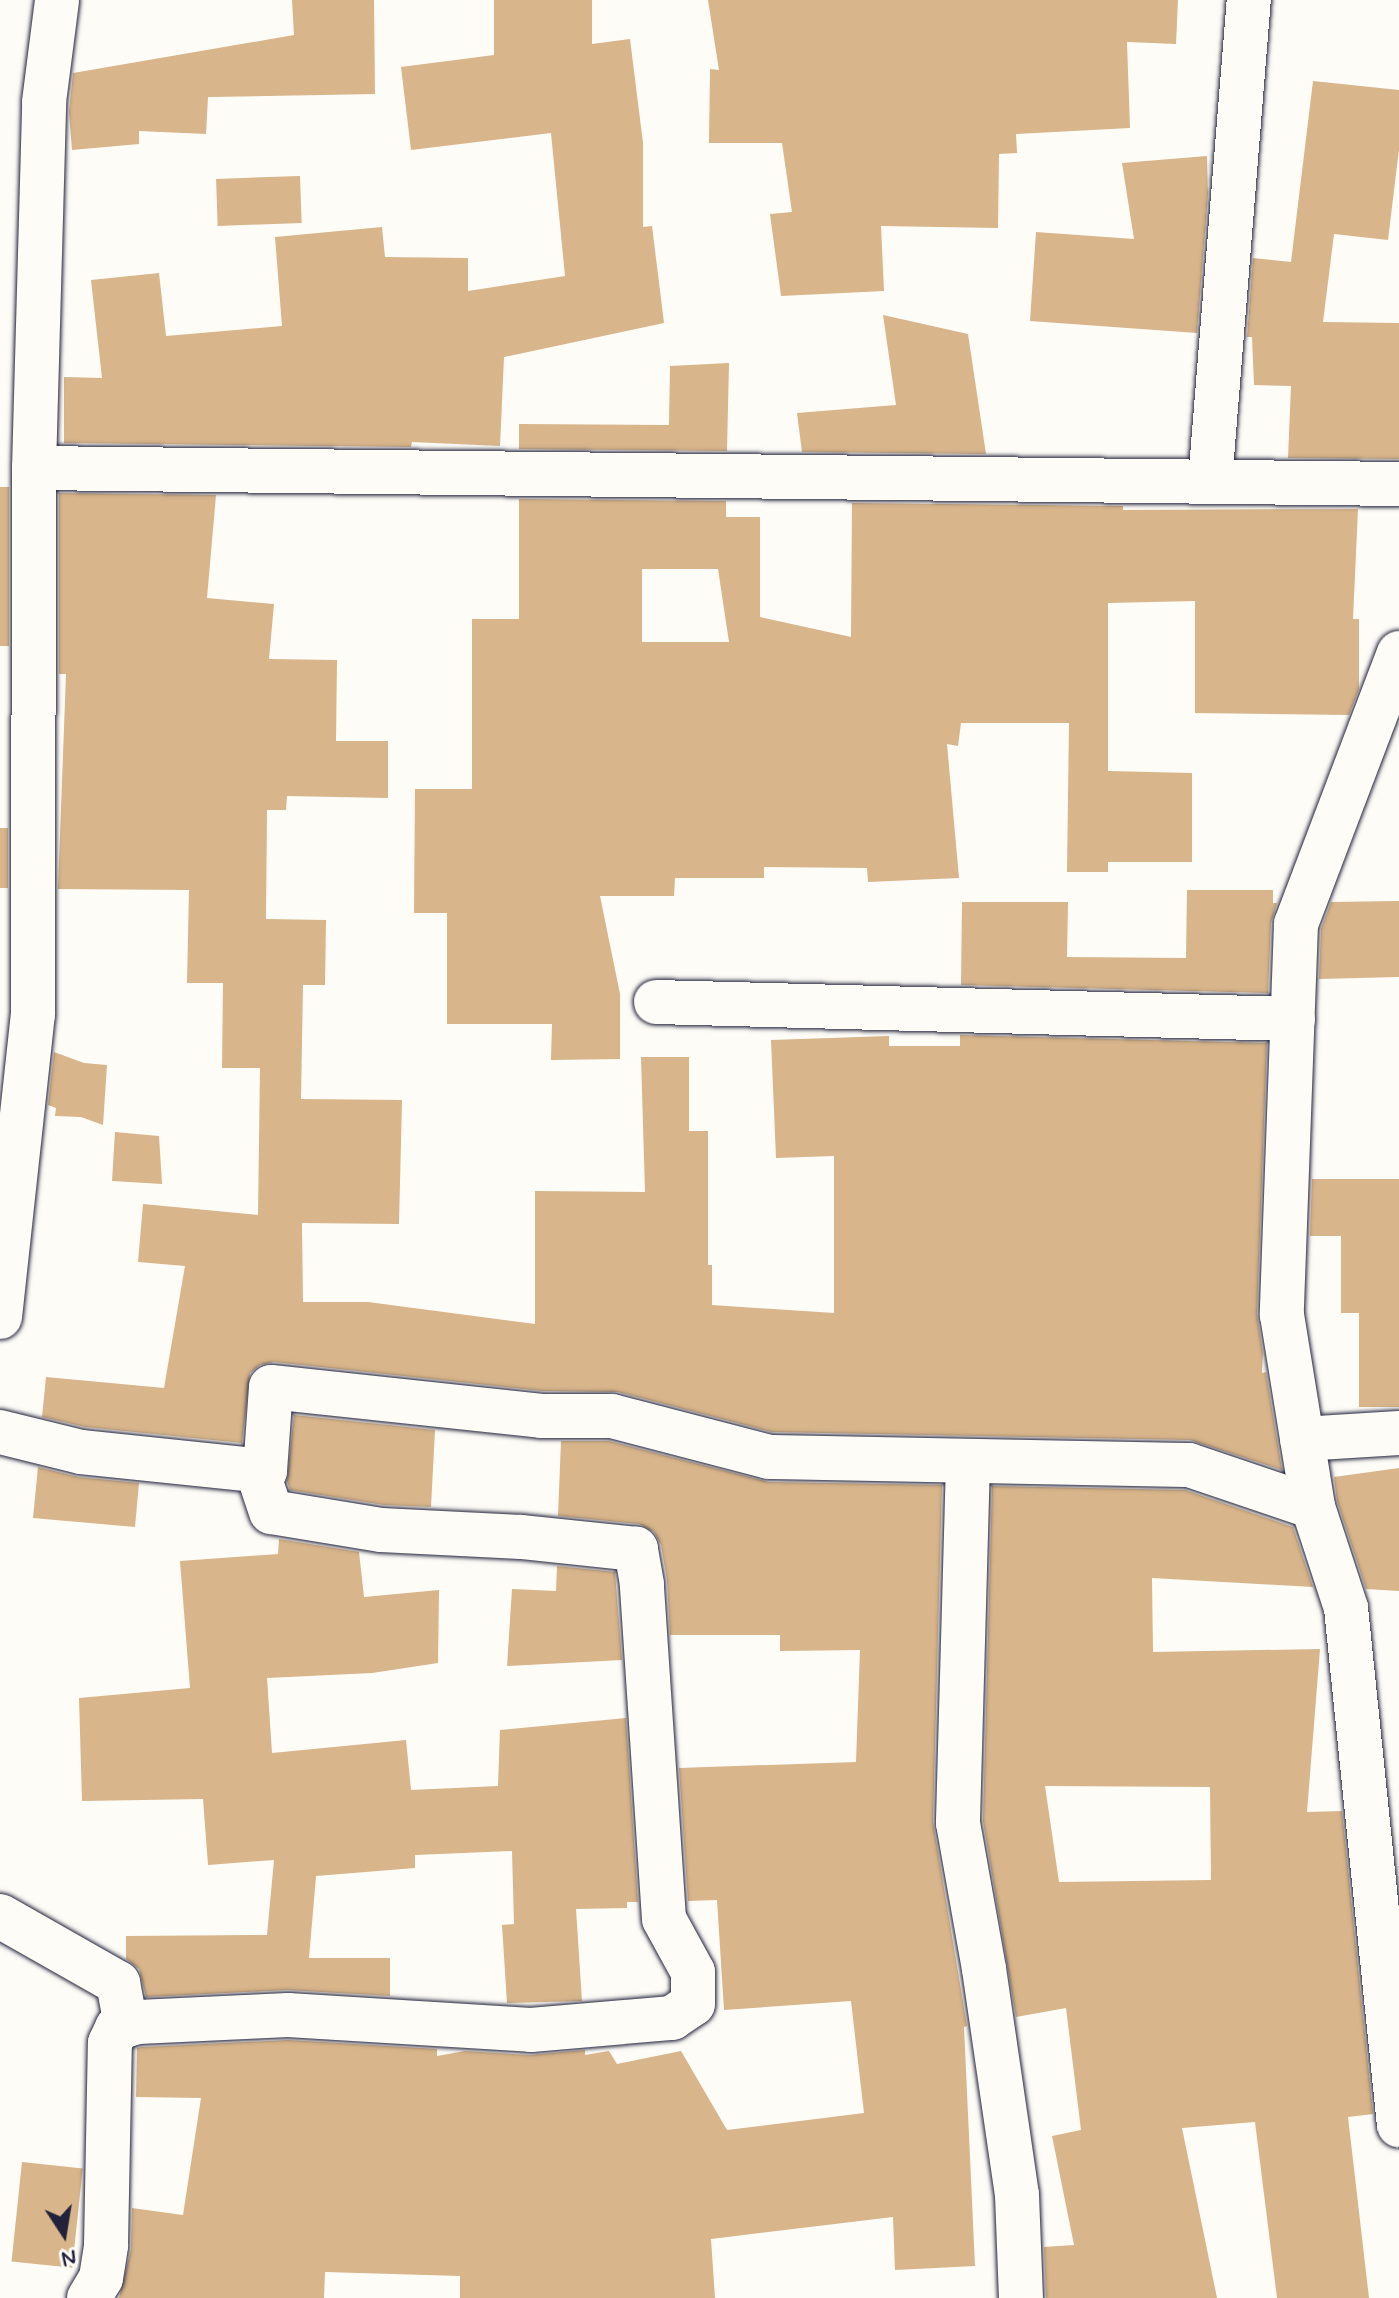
<!DOCTYPE html>
<style>
body{margin:0}
#map{position:relative;width:1399px;height:2298px;overflow:hidden;background:#fdfcf7;font-family:Mynerve,sans-serif}
div>[style]{position:absolute}
.building>*{inset:0;background:#d8b58a;transform-origin:0 0}
.roads{filter:drop-shadow(0 0 2px #22223b) drop-shadow(0 0 2px #22223b)}
.minor>*{height:44px;margin:-22px;padding:0 22px;transform-origin:22px;border-radius:22px;background:#fdfcf7}
span{translate:-50% -50%;white-space:nowrap;text-align:center;line-height:1.15;-webkit-text-stroke:8px #fdfcf7;paint-order:stroke}
.north{position:absolute;left:24px;top:2194px;width:80px;height:80px;-webkit-text-stroke:6px #fdfcf7;paint-order:stroke;rotate:168deg;font-size:22px;font-weight:700;line-height:32px;text-align:center;color:#22223b}
.north::after{content:'';display:block;margin:auto;width:28px;height:36px;background:#22223b;clip-path:polygon(50% 0,100% 100%,50% 72%,0 100%)}
</style>
<div id="map">
<div class="building">
<i style="clip-path:polygon(292px 0,374px 0,375px 94px,208px 97px,206px 134px,139px 131px,139px 144px,72px 150px,69px 112px,73px 73px,294px 35px)"></i>
<i style="clip-path:polygon(494px 0,592px 0,592px 44px,630px 39px,643px 143px,643px 227px,652px 226px,664px 323px,504px 357px,500px 446px,412px 442px,411px 447px,64px 443px,64px 377px,102px 378px,91px 280px,159px 273px,166px 336px,282px 326px,275px 237px,382px 227px,385px 257px,468px 258px,468px 291px,565px 276px,551px 133px,411px 150px,401px 67px,494px 55px)"></i>
<i style="clip-path:polygon(708px 0,1178px 0,1176px 44px,1127px 42px,1130px 128px,1016px 134px,1017px 153px,999px 154px,998px 228px,881px 226px,884px 291px,781px 296px,770px 214px,792px 212px,782px 143px,709px 143px,710px 69px,719px 70px)"></i>
<i style="clip-path:polygon(1313px 81px,1399px 90px,1399px 149px,1388px 240px,1334px 234px,1323px 322px,1399px 323px,1399px 459px,1288px 458px,1291px 386px,1254px 385px,1252px 337px,1247px 337px,1253px 258px,1291px 262px)"></i>
<i style="clip-path:polygon(1207px 156px,1208px 195px,1197px 333px,1030px 321px,1036px 232px,1134px 239px,1122px 163px)"></i>
<i style="left:300px;top:176px;width:47px;height:84px;rotate:88deg"></i>
<i style="clip-path:polygon(883px 315px,968px 334px,986px 454px,802px 452px,797px 413px,896px 405px)"></i>
<i style="clip-path:polygon(729px 363px,727px 451px,519px 449px,519px 424px,669px 425px,670px 366px)"></i>
<i style="left:0;top:487px;width:9px;height:159px"></i>
<i style="clip-path:polygon(59px 493px,216px 495px,207px 598px,274px 604px,269px 659px,337px 660px,336px 741px,388px 741px,388px 798px,287px 796px,286px 810px,267px 810px,266px 919px,326px 920px,325px 985px,303px 985px,301px 1099px,402px 1100px,399px 1224px,302px 1223px,303px 1302px,368px 1302px,535px 1324px,535px 1191px,645px 1192px,641px 1057px,689px 1057px,689px 1131px,708px 1131px,708px 1265px,712px 1265px,712px 1305px,834px 1313px,834px 1156px,776px 1158px,771px 1040px,889px 1036px,889px 1046px,960px 1046px,960px 1035px,1267px 1043px,1257px 1314px,1263px 1353px,1262px 1373px,1266px 1372px,1282px 1470px,1190px 1440px,772px 1432px,618px 1392px,542px 1391px,274px 1362px,260px 1365px,250px 1373px,242px 1443px,85px 1427px,42px 1417px,46px 1377px,164px 1388px,185px 1266px,138px 1262px,143px 1204px,258px 1215px,260px 1068px,222px 1068px,223px 983px,187px 983px,189px 890px,58px 889px,66px 674px,59px 674px)"></i>
<i style="clip-path:polygon(evenodd,519px 499px,726px 501px,726px 517px,760px 517px,760px 617px,851px 637px,852px 503px,1123px 506px,1123px 510px,1358px 509px,1353px 619px,1359px 619px,1359px 689px,1349px 715px,1195px 713px,1195px 601px,1108px 603px,1108px 771px,1192px 773px,1192px 862px,1108px 862px,1108px 872px,1067px 872px,1069px 723px,961px 723px,958px 746px,947px 744px,959px 878px,868px 882px,867px 868px,764px 867px,764px 878px,675px 878px,674px 896px,600px 896px,620px 994px,620px 1059px,551px 1060px,552px 1024px,447px 1024px,447px 913px,414px 913px,415px 789px,472px 789px,472px 619px,519px 619px,519px 499px,642px 569px,718px 569px,729px 642px,642px 642px,642px 569px)"></i>
<i style="left:0;top:828px;width:8px;height:60px"></i>
<i style="clip-path:polygon(1187px 890px,1273px 890px,1273px 903px,1277px 903px,1271px 923px,1268px 993px,961px 985px,962px 902px,1068px 902px,1067px 957px,1186px 958px)"></i>
<i style="clip-path:polygon(1399px 901px,1399px 977px,1319px 979px,1321px 929px,1331px 902px)"></i>
<i style="clip-path:polygon(54px 1052px,84px 1063px,107px 1065px,103px 1125px,81px 1117px,55px 1116px,56px 1108px,48px 1105px)"></i>
<i style="clip-path:polygon(115px 1132px,159px 1136px,162px 1184px,112px 1181px)"></i>
<i style="clip-path:polygon(1312px 1179px,1399px 1179px,1399px 1407px,1359px 1407px,1359px 1313px,1341px 1313px,1341px 1236px,1310px 1236px)"></i>
<i style="clip-path:polygon(294px 1415px,435px 1430px,431px 1507px,384px 1505px,290px 1490px,287px 1481px)"></i>
<i style="clip-path:polygon(561px 1441px,609px 1441px,769px 1482px,942px 1485px,933px 1822px,967px 2026px,964px 2027px,975px 2266px,895px 2270px,893px 2217px,711px 2239px,715px 2298px,460px 2298px,460px 2276px,325px 2272px,324px 2298px,119px 2298px,131px 2249px,132px 2208px,183px 2215px,201px 2098px,136px 2097px,137px 2048px,142px 2047px,288px 2040px,437px 2049px,437px 2056px,465px 2051px,530px 2055px,585px 2050px,585px 2055px,609px 2051px,617px 2064px,681px 2051px,727px 2130px,864px 2113px,851px 2001px,724px 2010px,717px 1900px,688px 1901px,679px 1768px,856px 1762px,860px 1650px,780px 1651px,780px 1635px,670px 1635px,667px 1580px,661px 1545px,654px 1532px,639px 1524px,558px 1516px)"></i>
<i style="clip-path:polygon(38px 1467px,78px 1477px,139px 1483px,135px 1527px,33px 1518px)"></i>
<i style="clip-path:polygon(1399px 1468px,1399px 1591px,1366px 1589px,1337px 1501px,1334px 1477px)"></i>
<i style="clip-path:polygon(evenodd,992px 1486px,1185px 1490px,1293px 1527px,1313px 1587px,1152px 1578px,1153px 1652px,1320px 1649px,1307px 1812px,1342px 1811px,1373px 2114px,1348px 2117px,1369px 2298px,1277px 2298px,1255px 2122px,1182px 2128px,1217px 2298px,1046px 2298px,1044px 2247px,1074px 2245px,1052px 2136px,1081px 2130px,1066px 2008px,1016px 2017px,983px 1821px,992px 1486px,1045px 1786px,1210px 1787px,1211px 1880px,1059px 1882px,1045px 1786px)"></i>
<i style="clip-path:polygon(279px 1539px,359px 1552px,364px 1597px,439px 1590px,438px 1663px,372px 1673px,267px 1678px,272px 1753px,406px 1740px,411px 1790px,498px 1786px,500px 1730px,626px 1718px,638px 1902px,627px 1902px,627px 1908px,576px 1909px,582px 2001px,507px 2003px,502px 1925px,514px 1924px,512px 1851px,415px 1855px,415px 1868px,316px 1876px,309px 1958px,390px 1958px,390px 1996px,287px 1990px,146px 1997px,139px 1969px,126px 1959px,126px 1936px,267px 1935px,274px 1860px,208px 1865px,203px 1799px,82px 1801px,79px 1698px,190px 1688px,180px 1561px,278px 1554px)"></i>
<i style="clip-path:polygon(557px 1566px,615px 1572px,622px 1660px,507px 1666px,512px 1589px,556px 1591px)"></i>
<i style="left:22px;top:2162px;width:61px;height:100px;rotate:6deg"></i>
</div>
<div class="roads">
<div class="minor">
<i style="left:34px;top:468px;width:366px;rotate:-88.4deg"></i>
<i style="left:44px;top:102px;width:103px;rotate:-82.7deg"></i>
<i style="left:1210px;top:482px;width:484px;rotate:-85.4deg"></i>
<i style="left:1399px;top:653px;width:290px;rotate:110.8deg"></i>
<i style="left:1296px;top:924px;width:391px;rotate:92.1deg"></i>
<i style="left:1282px;top:1315px;width:194px;rotate:80.8deg"></i>
<i style="left:1313px;top:1507px;width:106px;rotate:71.9deg"></i>
<i style="left:1346px;top:1608px;width:520px;rotate:84.15deg"></i>
<i style="left:656px;top:1002px;width:637px;rotate:1.53deg"></i>
<i style="left:0;top:1317px;width:304px;rotate:-83.8deg"></i>
<i style="left:33px;top:1015px;width:547px;rotate:-89.9deg"></i>
<i style="left:34px;top:468px;width:1365px;rotate:0.67deg"></i>
<i style="left:0;top:1432px;width:83px;rotate:13.9deg"></i>
<i style="left:81px;top:1452px;width:185px;rotate:5.9deg"></i>
<i style="left:265px;top:1471px;width:84px;rotate:-85.9deg"></i>
<i style="left:271px;top:1387px;width:272px;rotate:6.1deg"></i>
<i style="left:541px;top:1416px;width:71px"></i>
<i style="left:612px;top:1416px;width:162px;rotate:14.6deg"></i>
<i style="left:769px;top:1457px;width:420px;rotate:1.1deg"></i>
<i style="left:1189px;top:1465px;width:131px;rotate:18.7deg"></i>
<i style="left:1302px;top:1439px;width:97px;rotate:-3.5deg"></i>
<i style="left:968px;top:1462px;width:361px;rotate:91.6deg"></i>
<i style="left:958px;top:1823px;width:148px;rotate:79.9deg"></i>
<i style="left:984px;top:1969px;width:228px;rotate:81.7deg"></i>
<i style="left:1017px;top:2195px;width:103px;rotate:87.8deg"></i>
<i style="left:0;top:1916px;width:136px;rotate:29.6deg"></i>
<i style="left:118px;top:1983px;width:43px;rotate:79.2deg"></i>
<i style="left:89px;top:2298px;width:23px;rotate:-59deg"></i>
<i style="left:101px;top:2278px;width:33px;rotate:-81deg"></i>
<i style="left:106px;top:2245px;width:202px;rotate:-88.9deg"></i>
<i style="left:110px;top:2043px;width:17px;rotate:-65deg"></i>
<i style="left:117px;top:2028px;width:22px;rotate:-16deg"></i>
<i style="left:138px;top:2022px;width:150px;rotate:-2.7deg"></i>
<i style="left:288px;top:2015px;width:243px;rotate:3.5deg"></i>
<i style="left:531px;top:2030px;width:142px;rotate:-4.9deg"></i>
<i style="left:672px;top:2018px;width:25px;rotate:-34deg"></i>
<i style="left:693px;top:2004px;width:32px;rotate:-90deg"></i>
<i style="left:693px;top:1972px;width:60px;rotate:-118.7deg"></i>
<i style="left:664px;top:1919px;width:336px;rotate:-93.8deg"></i>
<i style="left:642px;top:1584px;width:36px;rotate:-100deg"></i>
<i style="left:636px;top:1549px;width:116px;rotate:-174deg"></i>
<i style="left:521px;top:1537px;width:140px;rotate:-177.1deg"></i>
<i style="left:381px;top:1530px;width:111px;rotate:-170.7deg"></i>
<i style="left:271px;top:1512px;width:44px;rotate:-108.4deg"></i>
</div>
</div>
<div class="north">N</div>
</div>
